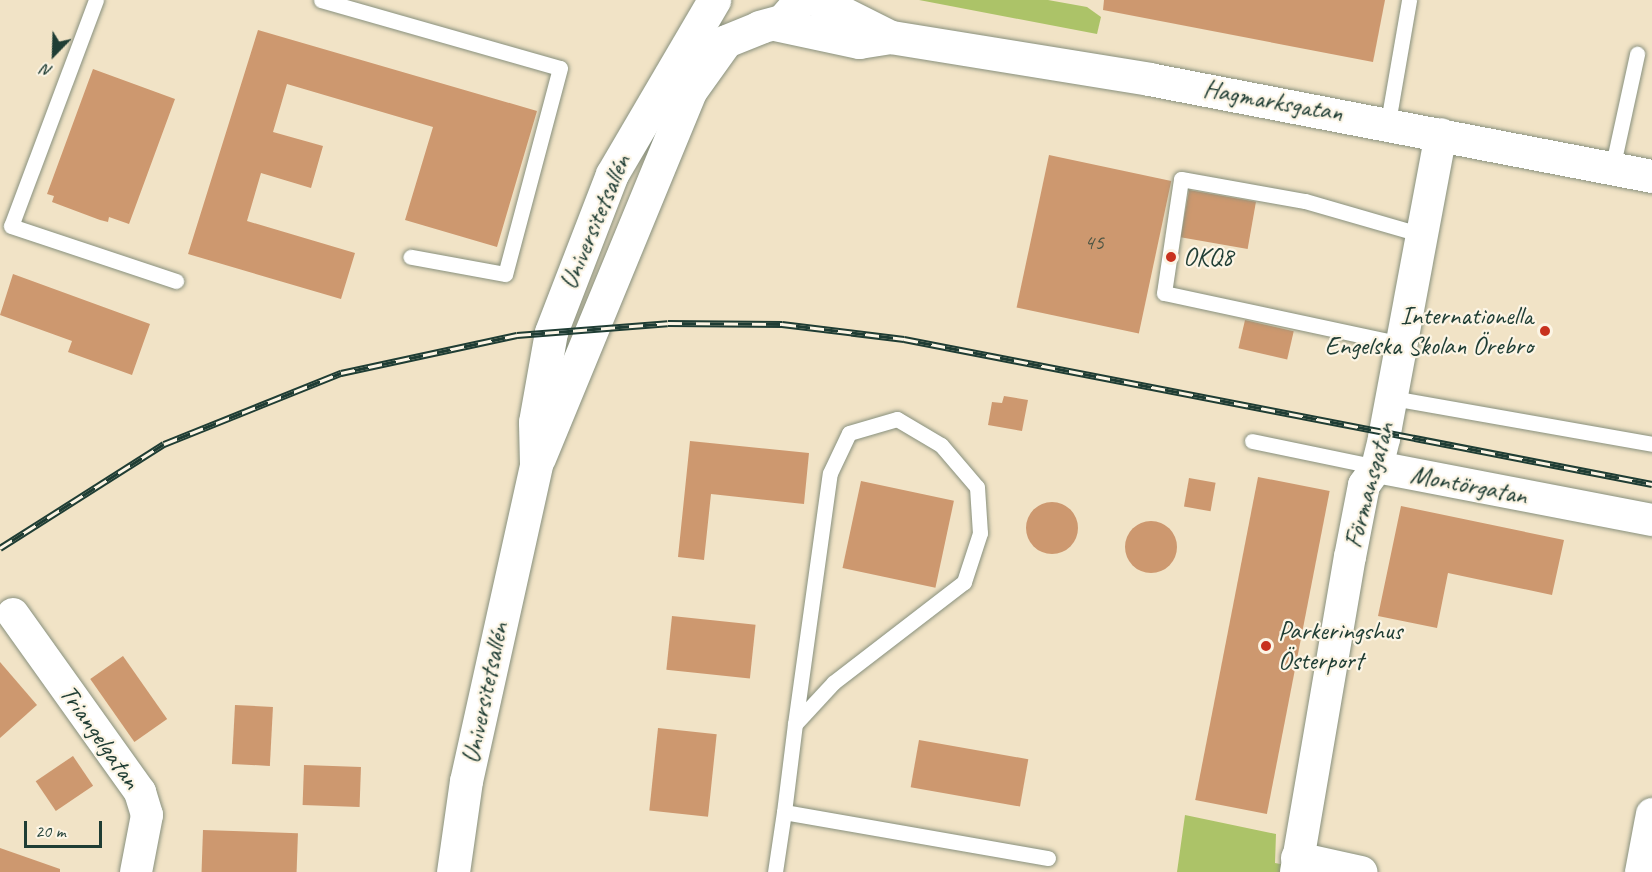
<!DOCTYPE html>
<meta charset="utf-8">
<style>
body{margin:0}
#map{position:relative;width:1652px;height:872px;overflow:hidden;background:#f1e3c6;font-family:Caveat,sans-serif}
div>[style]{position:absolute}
.green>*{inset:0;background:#acc368}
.building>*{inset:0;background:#cd986f;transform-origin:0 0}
.round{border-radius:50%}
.roads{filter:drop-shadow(0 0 2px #88907d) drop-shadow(0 0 2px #88907d)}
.lane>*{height:15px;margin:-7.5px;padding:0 7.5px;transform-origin:7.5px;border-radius:7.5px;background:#fff}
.street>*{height:32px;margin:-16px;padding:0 16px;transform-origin:16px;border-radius:16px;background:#fff}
.secondary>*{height:33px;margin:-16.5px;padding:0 16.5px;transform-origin:16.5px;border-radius:16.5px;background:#fff}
.rail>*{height:7px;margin-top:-3.5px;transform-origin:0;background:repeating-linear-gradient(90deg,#fcf5e5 0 14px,#1f3d34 0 28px);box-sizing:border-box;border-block:2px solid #1f3d34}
.dots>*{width:16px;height:16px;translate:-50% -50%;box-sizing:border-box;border:3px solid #fcf5e5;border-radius:50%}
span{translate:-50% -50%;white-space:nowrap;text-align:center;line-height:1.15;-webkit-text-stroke:4.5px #fcf5e5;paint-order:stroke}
.number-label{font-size:22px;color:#4a5443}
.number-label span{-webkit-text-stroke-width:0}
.street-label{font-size:26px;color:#1f3d34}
.poi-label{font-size:26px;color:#1f3d34}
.left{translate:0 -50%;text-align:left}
.right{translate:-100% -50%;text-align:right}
.north{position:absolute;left:24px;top:24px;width:60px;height:60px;-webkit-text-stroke:4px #fcf5e5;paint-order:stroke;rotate:203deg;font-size:16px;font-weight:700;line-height:24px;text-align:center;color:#1f3d34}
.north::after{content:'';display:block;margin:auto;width:21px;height:27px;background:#1f3d34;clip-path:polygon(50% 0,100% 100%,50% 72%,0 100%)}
.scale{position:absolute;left:24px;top:821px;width:78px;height:27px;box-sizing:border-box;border:3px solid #1f3d34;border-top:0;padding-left:8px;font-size:18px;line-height:21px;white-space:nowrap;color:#1f3d34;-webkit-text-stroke:4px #fcf5e5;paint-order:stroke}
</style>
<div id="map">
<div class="green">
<i style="clip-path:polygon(919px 0,1048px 0,1087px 7px,1101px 17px,1097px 34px)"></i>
<i style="clip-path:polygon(1185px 815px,1276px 834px,1275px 863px,1322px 872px,1177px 872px)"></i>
</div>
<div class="building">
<i style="clip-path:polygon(1104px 0,1385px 0,1373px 62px,1103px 10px)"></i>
<i style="clip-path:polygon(258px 30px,537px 111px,497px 247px,405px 220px,433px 127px,287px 84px,273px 132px,323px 146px,311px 188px,261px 173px,247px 221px,355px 253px,341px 299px,188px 254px)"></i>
<i style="clip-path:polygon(93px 69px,175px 99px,129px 224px,109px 217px,108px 222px,100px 220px,52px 202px,54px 196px,47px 194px)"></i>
<i style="left:1049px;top:155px;width:125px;height:156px;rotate:12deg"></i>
<i style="left:1189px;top:190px;width:68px;height:48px;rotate:10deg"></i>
<i style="clip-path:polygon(13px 274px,150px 324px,132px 375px,68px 352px,72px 341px,0 315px)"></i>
<i style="left:1245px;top:320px;width:50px;height:29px;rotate:13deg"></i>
<i style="clip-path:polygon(1004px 396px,1028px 400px,1022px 431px,988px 425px,992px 402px,1002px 403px)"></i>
<i style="clip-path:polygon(690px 441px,809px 453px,804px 504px,711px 494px,704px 560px,678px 557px)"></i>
<i style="left:1258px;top:477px;width:73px;height:329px;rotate:11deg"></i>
<i style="left:1189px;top:478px;width:27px;height:29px;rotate:10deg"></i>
<i style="left:861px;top:481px;width:95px;height:89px;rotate:12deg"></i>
<i class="round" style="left:1026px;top:502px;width:52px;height:52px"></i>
<i style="clip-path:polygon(1401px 506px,1564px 540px,1552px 595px,1448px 573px,1437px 628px,1378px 616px)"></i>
<i class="round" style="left:1125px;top:521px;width:52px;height:52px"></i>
<i style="left:672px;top:616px;width:84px;height:54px;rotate:6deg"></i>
<i style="left:123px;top:656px;width:77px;height:40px;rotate:55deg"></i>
<i style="clip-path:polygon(0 662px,37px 705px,0 738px)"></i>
<i style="left:235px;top:705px;width:38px;height:59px;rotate:3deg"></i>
<i style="left:658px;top:728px;width:59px;height:83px;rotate:6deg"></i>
<i style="left:919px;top:740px;width:111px;height:48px;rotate:10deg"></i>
<i style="left:73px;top:756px;width:36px;height:45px;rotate:56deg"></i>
<i style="left:304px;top:765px;width:57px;height:40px;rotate:2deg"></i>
<i style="left:203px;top:830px;width:95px;height:42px;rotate:2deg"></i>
<i style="clip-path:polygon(0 848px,60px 869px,60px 872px,0 872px)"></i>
</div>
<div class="roads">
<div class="lane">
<i style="left:96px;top:0;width:241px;rotate:110.6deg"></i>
<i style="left:11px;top:226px;width:174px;rotate:18.4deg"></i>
<i style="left:321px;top:0;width:248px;rotate:15.9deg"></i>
<i style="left:560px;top:68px;width:213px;rotate:104.9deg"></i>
<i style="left:505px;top:274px;width:96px;rotate:-169.7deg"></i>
<i style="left:1388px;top:122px;width:124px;rotate:-80.2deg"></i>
<i style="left:1612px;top:169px;width:118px;rotate:-77.7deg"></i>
<i style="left:1402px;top:344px;width:243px;rotate:-167.9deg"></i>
<i style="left:1164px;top:293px;width:115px;rotate:-81.5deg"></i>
<i style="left:1181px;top:179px;width:126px;rotate:10.1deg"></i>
<i style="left:1305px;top:201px;width:123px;rotate:16.1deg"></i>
<i style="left:1392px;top:398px;width:264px;rotate:10deg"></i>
<i style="left:1252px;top:441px;width:128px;rotate:11.7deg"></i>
<i style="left:784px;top:812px;width:268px;rotate:9.9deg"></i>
<i style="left:775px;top:872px;width:61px;rotate:-81.5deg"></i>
<i style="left:784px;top:812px;width:89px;rotate:-82.9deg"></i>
<i style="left:795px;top:724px;width:253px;rotate:-82.1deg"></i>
<i style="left:830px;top:473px;width:44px;rotate:-64.6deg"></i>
<i style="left:849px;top:433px;width:50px;rotate:-16.3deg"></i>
<i style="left:897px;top:419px;width:51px;rotate:30.6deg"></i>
<i style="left:941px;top:445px;width:55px;rotate:49.4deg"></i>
<i style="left:977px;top:487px;width:46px;rotate:86.3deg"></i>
<i style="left:980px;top:533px;width:52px;rotate:108.1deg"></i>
<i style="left:964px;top:582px;width:165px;rotate:142.4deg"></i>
<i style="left:833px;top:683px;width:56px;rotate:132.8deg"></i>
</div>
<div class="street">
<i style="left:1377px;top:467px;width:280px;rotate:10.9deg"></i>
<i style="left:13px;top:614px;width:219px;rotate:54.5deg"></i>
<i style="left:140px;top:792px;width:24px;rotate:73deg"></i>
<i style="left:147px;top:815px;width:58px;rotate:100.9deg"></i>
<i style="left:1297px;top:858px;width:66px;rotate:12.3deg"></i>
<i style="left:1296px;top:872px;width:320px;rotate:-80.3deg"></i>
<i style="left:1350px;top:557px;width:73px;rotate:-79deg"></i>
<i style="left:1364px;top:485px;width:22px;rotate:-54deg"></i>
<i style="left:1377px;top:467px;width:30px;rotate:-76deg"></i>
<i style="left:1384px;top:438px;width:309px;rotate:-79.4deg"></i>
<i style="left:1641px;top:872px;width:59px;rotate:-79.3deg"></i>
</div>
<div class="secondary">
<i style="left:817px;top:0;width:83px;rotate:26.6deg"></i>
<i style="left:775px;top:24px;width:86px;rotate:12.1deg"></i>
<i style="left:859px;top:42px;width:32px;rotate:-9deg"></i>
<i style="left:891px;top:37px;width:261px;rotate:9.2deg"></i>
<i style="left:1149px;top:79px;width:512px;rotate:10.92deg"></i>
<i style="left:759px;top:27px;width:24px;rotate:-15deg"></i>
<i style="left:782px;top:21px;width:28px;rotate:-49deg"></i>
<i style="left:539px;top:458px;width:398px;rotate:-67.6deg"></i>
<i style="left:691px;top:90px;width:60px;rotate:-54.5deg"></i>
<i style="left:726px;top:41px;width:37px;rotate:-22deg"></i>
<i style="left:453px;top:872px;width:92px;rotate:-81.9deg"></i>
<i style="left:466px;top:781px;width:325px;rotate:-77.5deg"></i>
<i style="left:536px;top:464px;width:42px;rotate:-91.4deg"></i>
<i style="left:535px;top:422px;width:91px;rotate:-79.9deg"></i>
<i style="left:551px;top:332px;width:169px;rotate:-68.9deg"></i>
<i style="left:612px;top:174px;width:202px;rotate:-59.6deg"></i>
</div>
</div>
<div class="rail">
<i style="left:0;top:548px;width:194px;rotate:-32.4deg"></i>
<i style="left:164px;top:444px;width:191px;rotate:-21.9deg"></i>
<i style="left:341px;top:373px;width:180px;rotate:-12.2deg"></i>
<i style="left:517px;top:335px;width:151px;rotate:-4.5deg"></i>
<i style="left:668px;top:323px;width:114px;rotate:0.5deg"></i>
<i style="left:782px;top:324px;width:123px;rotate:7deg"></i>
<i style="left:904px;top:339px;width:762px;rotate:10.97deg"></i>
</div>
<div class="dots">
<i style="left:1171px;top:257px;background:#c8321e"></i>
<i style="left:1545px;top:331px;background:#c8321e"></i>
<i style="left:1266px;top:646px;background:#c8321e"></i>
</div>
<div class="number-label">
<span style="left:1094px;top:243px">45</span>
</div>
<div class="street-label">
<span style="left:1273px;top:101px;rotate:10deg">Hagmarksgatan</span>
<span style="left:595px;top:222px;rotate:-67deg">Universitetsallén</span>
<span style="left:1369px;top:485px;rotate:-75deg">Förmansgatan</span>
<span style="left:1469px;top:485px;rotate:11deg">Montörgatan</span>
<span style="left:485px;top:693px;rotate:-78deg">Universitetsallén</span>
<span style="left:100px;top:737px;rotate:55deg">Triangelgatan</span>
</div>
<div class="poi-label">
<span class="left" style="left:1183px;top:257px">OKQ8</span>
<span class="right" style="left:1533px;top:331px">Internationella<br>Engelska Skolan Örebro</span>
<span class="left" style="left:1278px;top:646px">Parkeringshus<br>Österport</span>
</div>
<div class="north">N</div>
<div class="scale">20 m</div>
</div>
